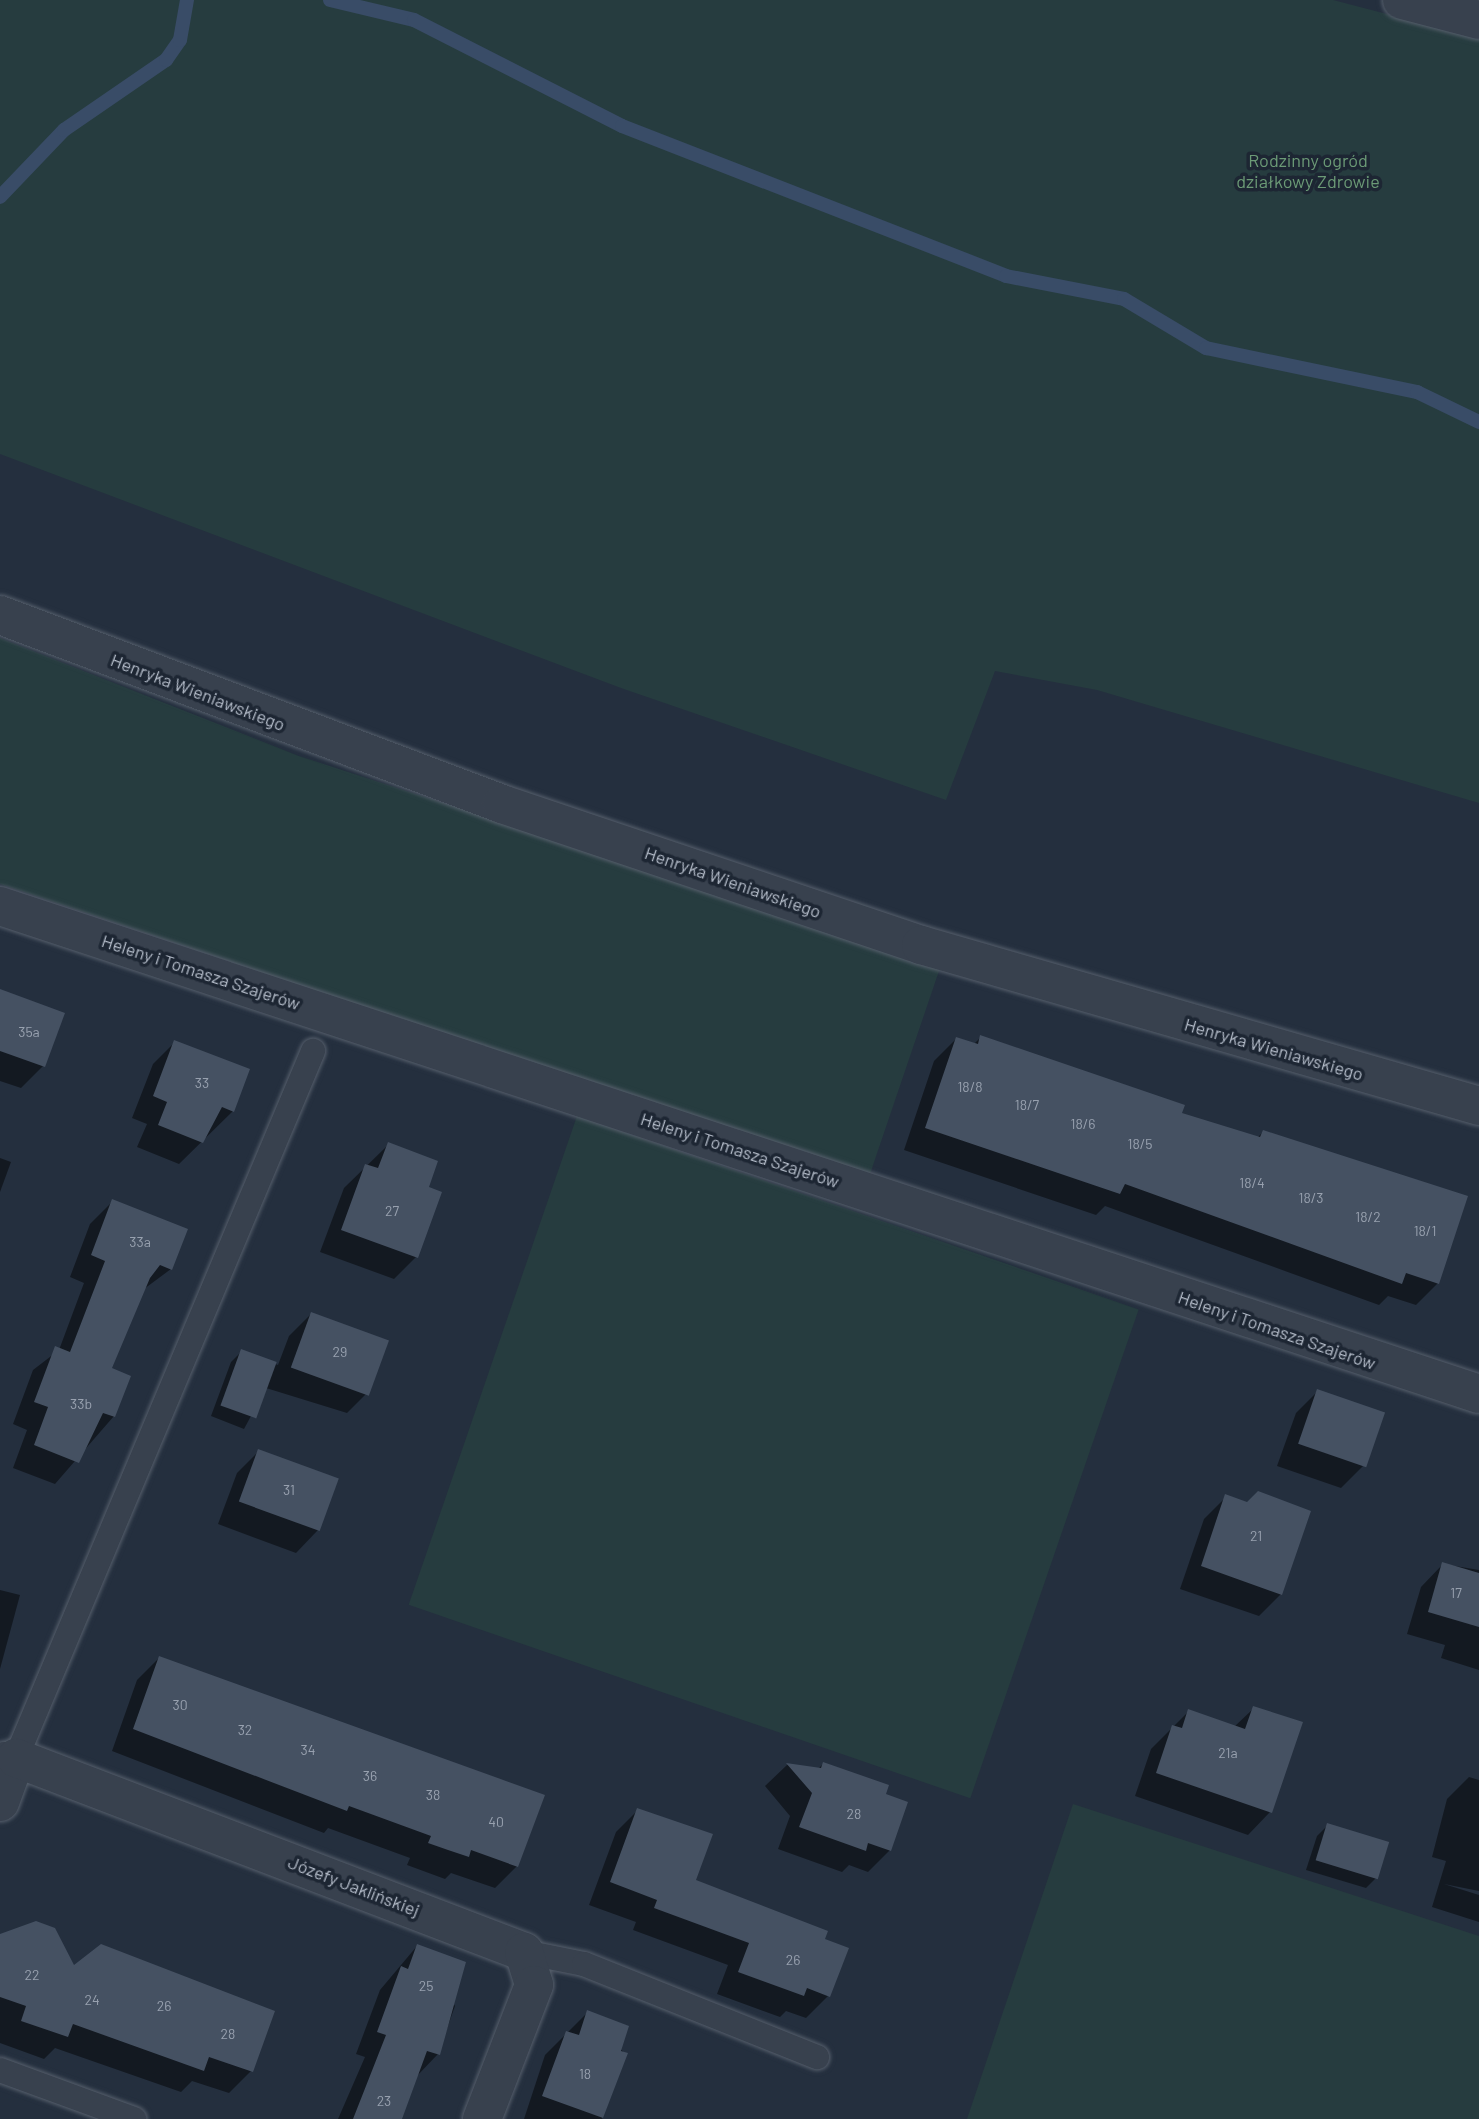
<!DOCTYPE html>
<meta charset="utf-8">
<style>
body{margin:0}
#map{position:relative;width:1479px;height:2119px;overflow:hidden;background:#242f3e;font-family:Barlow,sans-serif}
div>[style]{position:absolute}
.green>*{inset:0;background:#263c3f;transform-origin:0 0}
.shadow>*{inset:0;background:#0007}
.stream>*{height:14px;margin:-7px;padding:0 7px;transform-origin:7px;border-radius:7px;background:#394c67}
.building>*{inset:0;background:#455162;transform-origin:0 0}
.roads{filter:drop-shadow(0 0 2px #565f6c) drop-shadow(0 0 2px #565f6c)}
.service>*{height:24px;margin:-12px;padding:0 12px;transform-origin:12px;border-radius:12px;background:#38414e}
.minor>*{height:38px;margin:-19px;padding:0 19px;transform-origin:19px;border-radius:19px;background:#38414e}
span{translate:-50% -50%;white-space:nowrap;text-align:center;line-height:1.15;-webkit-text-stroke:7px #1d2633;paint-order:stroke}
.number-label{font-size:14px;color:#98a1af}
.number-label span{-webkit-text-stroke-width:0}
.park-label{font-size:18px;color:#6b9a76}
.street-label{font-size:18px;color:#b4bcc9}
</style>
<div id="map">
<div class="green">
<i style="clip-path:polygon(0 0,1333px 0,1479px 38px,1479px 803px,1097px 690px,995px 671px,946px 800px,621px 688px,0 454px)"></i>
<i style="clip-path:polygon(0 638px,299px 756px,941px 965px,869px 1177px,0 884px)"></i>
<i style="left:577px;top:1116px;width:594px;height:517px;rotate:19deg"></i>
<i style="clip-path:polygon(1073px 1804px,1479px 1936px,1479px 2119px,967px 2119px)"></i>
</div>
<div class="shadow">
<i style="clip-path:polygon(0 991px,43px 1066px,21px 1088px,0 1081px)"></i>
<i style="clip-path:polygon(981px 1037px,1183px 1106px,1180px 1114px,1257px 1138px,1263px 1132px,1438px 1283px,1416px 1305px,1388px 1296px,1379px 1305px,1105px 1206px,1096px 1215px,904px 1150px,934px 1061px,956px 1039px,973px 1045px)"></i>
<i style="clip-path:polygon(175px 1042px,233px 1111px,179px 1164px,137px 1147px,147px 1124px,132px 1118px,153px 1064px)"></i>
<i style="clip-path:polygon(389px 1144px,427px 1188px,416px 1257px,394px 1279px,320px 1252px,344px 1188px)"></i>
<i style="clip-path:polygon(0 1158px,11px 1162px,0 1192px)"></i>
<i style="clip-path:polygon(113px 1201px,171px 1269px,144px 1289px,109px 1369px,114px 1416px,55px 1484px,13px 1468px,27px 1430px,13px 1424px,33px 1370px,59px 1350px,84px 1283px,70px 1277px,90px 1224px)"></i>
<i style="clip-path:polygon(311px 1314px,369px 1391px,347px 1413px,266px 1388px,244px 1429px,211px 1416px,231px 1362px,242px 1351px,278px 1365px,289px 1336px)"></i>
<i style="clip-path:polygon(1318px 1391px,1363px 1466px,1341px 1488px,1277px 1466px,1296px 1413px)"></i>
<i style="clip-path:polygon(259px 1451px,337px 1480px,318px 1530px,296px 1553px,218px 1524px,237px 1473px)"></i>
<i style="clip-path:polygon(1226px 1497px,1281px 1594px,1259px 1616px,1180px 1589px,1204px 1519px)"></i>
<i style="clip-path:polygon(1443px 1564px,1479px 1570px,1479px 1670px,1441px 1658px,1445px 1645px,1407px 1634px,1421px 1587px)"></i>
<i style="clip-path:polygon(0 1590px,20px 1595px,0 1669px)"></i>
<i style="clip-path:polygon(159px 1658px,517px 1866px,495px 1888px,451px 1873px,445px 1879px,407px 1865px,410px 1858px,328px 1828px,324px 1833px,112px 1751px,137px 1680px)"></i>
<i style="clip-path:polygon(1254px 1708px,1270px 1812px,1248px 1835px,1135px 1796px,1151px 1749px,1189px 1711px,1234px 1727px)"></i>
<i style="clip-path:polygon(823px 1764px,883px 1795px,890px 1850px,868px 1872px,849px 1865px,842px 1872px,778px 1849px,790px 1816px,765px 1786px,787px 1765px,818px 1769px)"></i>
<i style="clip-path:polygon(1469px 1777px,1479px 1780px,1479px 1891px,1444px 1884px,1479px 1895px,1479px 1922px,1432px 1907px,1446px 1861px,1432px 1857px,1447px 1799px)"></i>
<i style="clip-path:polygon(638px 1810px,693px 1881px,823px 1940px,828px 1996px,806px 2018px,786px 2011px,780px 2017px,717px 1994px,728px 1965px,633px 1930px,636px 1922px,589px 1905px,616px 1832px)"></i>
<i style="clip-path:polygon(1328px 1825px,1377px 1877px,1366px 1888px,1306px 1870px,1317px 1836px)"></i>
<i style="clip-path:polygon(0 1938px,73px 1968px,251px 2071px,229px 2093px,192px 2081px,181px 2092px,55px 2048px,44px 2059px,0 2043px)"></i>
<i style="clip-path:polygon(417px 1946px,455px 2006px,438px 2054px,416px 2077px,400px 2119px,338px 2119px,365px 2057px,356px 2054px,380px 1990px)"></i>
<i style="clip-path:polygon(588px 2012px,625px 2054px,602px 2119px,524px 2119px,545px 2055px)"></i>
</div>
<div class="stream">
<i style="left:330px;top:0;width:86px;rotate:13.4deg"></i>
<i style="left:414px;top:20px;width:233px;rotate:27deg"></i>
<i style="left:622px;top:126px;width:412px;rotate:21.3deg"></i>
<i style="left:1006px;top:276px;width:120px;rotate:11deg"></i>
<i style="left:1124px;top:299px;width:96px;rotate:30.9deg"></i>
<i style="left:1206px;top:348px;width:216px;rotate:11.8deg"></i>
<i style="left:1417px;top:392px;width:69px;rotate:25.8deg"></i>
<i style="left:0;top:197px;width:93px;rotate:-46.3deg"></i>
<i style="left:64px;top:130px;width:124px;rotate:-34.5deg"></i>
<i style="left:166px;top:60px;width:24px;rotate:-55deg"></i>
<i style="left:180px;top:40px;width:41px;rotate:-80.1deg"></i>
</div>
<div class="building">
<i style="clip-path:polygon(0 989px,65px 1013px,45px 1067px,0 1051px)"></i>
<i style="clip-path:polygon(980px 1035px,1185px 1105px,1182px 1113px,1260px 1137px,1263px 1130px,1468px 1196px,1439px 1284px,1406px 1273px,1402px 1284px,1125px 1184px,1120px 1194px,925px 1128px,956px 1037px,978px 1044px)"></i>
<i style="clip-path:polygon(174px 1040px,250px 1069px,234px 1112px,222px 1107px,203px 1143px,158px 1125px,167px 1102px,153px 1096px)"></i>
<i style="clip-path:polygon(388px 1142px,438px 1161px,429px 1187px,442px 1192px,418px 1258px,341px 1230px,365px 1164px,378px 1168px)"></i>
<i style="clip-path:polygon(112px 1199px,188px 1229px,172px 1270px,160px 1265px,150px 1278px,112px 1368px,131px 1376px,115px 1417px,103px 1413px,79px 1463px,34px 1445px,48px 1407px,34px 1402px,55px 1346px,70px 1352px,105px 1261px,91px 1255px)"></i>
<i style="left:311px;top:1312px;width:83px;height:59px;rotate:20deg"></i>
<i style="left:241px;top:1349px;width:38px;height:60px;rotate:20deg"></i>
<i style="left:1317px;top:1389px;width:72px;height:58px;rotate:19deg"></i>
<i style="left:258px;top:1449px;width:86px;height:56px;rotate:20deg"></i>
<i style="clip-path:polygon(1258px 1491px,1311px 1511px,1282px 1595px,1201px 1566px,1225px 1494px,1247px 1502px)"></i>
<i style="clip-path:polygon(1442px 1562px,1479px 1573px,1479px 1627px,1428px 1612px)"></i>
<i style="clip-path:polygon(159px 1656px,545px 1795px,518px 1867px,471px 1850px,469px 1857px,448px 1850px,428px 1843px,431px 1836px,349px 1806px,347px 1811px,133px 1729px)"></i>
<i style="clip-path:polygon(1253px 1706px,1303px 1722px,1272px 1813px,1156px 1773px,1172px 1725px,1182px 1728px,1188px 1709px,1245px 1729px)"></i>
<i style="clip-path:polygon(823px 1762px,889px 1785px,886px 1794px,908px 1802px,891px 1851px,868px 1843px,866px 1851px,799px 1827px,812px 1793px,786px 1763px,821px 1768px)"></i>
<i style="clip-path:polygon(637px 1808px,713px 1834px,696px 1880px,828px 1931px,825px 1939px,849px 1948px,830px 1997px,807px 1988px,804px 1996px,738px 1972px,749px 1943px,654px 1908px,657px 1900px,610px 1882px)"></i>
<i style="left:1327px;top:1823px;width:65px;height:39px;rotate:17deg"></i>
<i style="clip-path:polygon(36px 1921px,55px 1928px,74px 1965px,101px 1944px,275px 2011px,253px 2072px,209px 2057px,204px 2071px,73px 2024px,68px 2037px,21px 2021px,26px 2006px,0 1997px,0 1934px)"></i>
<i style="clip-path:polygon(417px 1944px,466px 1962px,440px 2055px,427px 2051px,402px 2119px,353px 2119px,386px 2035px,377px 2032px,401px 1966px,408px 1969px)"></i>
<i style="clip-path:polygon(587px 2010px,629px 2026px,621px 2051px,628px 2053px,603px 2118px,542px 2096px,566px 2031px,579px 2035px)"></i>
</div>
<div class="roads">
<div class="service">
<i style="left:4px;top:1754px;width:13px;rotate:18deg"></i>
<i style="left:16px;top:1758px;width:767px;rotate:-67.21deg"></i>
<i style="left:524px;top:1952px;width:61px;rotate:11.3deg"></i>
<i style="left:584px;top:1964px;width:251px;rotate:21.8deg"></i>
<i style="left:0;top:2070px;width:143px;rotate:20.1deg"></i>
</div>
<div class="minor">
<i style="left:1402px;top:0;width:80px;rotate:14.6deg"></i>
<i style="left:0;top:615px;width:536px;rotate:20.63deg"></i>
<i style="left:502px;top:804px;width:442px;rotate:18.6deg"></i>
<i style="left:921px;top:945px;width:581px;rotate:16.09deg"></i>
<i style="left:0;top:906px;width:1557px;rotate:18.26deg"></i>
<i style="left:0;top:1802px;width:47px;rotate:-70deg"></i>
<i style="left:16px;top:1758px;width:544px;rotate:20.9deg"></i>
<i style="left:524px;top:1952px;width:34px;rotate:73deg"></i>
<i style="left:534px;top:1985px;width:144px;rotate:111.2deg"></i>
</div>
</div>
<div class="number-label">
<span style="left:29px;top:1032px">35a</span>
<span style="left:202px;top:1083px">33</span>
<span style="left:970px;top:1087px">18/8</span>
<span style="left:1027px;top:1105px">18/7</span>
<span style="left:1083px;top:1124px">18/6</span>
<span style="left:1140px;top:1144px">18/5</span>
<span style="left:1252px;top:1183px">18/4</span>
<span style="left:1311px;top:1198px">18/3</span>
<span style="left:392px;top:1211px">27</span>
<span style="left:1368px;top:1217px">18/2</span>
<span style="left:1425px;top:1231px">18/1</span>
<span style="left:140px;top:1242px">33a</span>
<span style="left:340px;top:1352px">29</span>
<span style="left:81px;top:1404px">33b</span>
<span style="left:289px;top:1490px">31</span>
<span style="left:1256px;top:1536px">21</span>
<span style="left:1456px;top:1593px">17</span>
<span style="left:180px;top:1705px">30</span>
<span style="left:245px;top:1730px">32</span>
<span style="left:308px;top:1750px">34</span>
<span style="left:1228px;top:1753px">21a</span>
<span style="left:370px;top:1776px">36</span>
<span style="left:433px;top:1795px">38</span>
<span style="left:854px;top:1814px">28</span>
<span style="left:496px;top:1822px">40</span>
<span style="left:793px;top:1960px">26</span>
<span style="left:32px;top:1975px">22</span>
<span style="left:426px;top:1986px">25</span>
<span style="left:92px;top:2000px">24</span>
<span style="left:164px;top:2006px">26</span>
<span style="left:228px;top:2034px">28</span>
<span style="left:585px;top:2074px">18</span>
<span style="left:384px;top:2101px">23</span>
</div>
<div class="park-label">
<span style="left:1308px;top:171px">Rodzinny ogród<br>działkowy Zdrowie</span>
</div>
<div class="street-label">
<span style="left:198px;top:692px;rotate:21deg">Henryka Wieniawskiego</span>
<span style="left:733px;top:882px;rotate:19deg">Henryka Wieniawskiego</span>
<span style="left:201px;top:972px;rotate:18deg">Heleny i Tomasza Szajerów</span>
<span style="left:1274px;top:1049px;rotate:16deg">Henryka Wieniawskiego</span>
<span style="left:740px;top:1150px;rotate:18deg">Heleny i Tomasza Szajerów</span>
<span style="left:1277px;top:1330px;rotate:19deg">Heleny i Tomasza Szajerów</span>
<span style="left:354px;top:1886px;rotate:21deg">Józefy Jaklińskiej</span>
</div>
</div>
